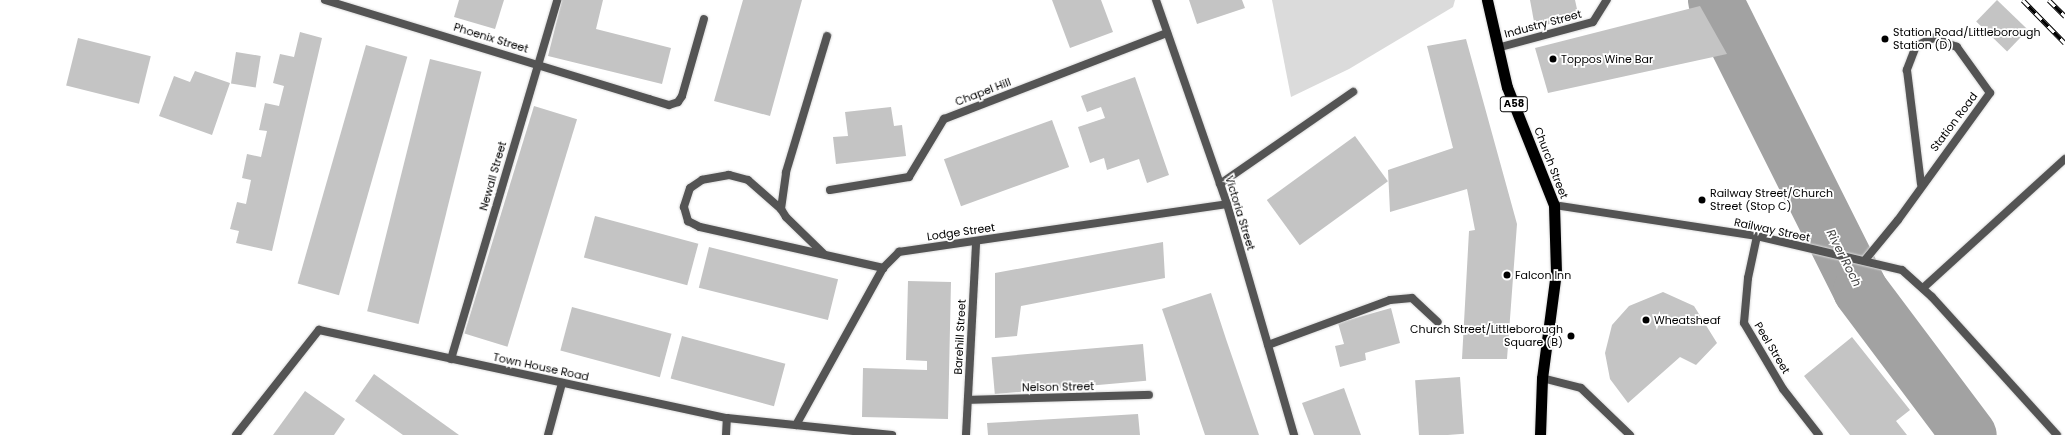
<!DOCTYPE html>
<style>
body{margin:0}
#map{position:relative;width:2065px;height:435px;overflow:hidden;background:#fff;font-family:Poppins,sans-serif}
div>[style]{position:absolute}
.green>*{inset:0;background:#dbdbdb}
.river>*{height:55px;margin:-27.5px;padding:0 27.5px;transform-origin:27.5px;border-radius:27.5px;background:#a2a2a2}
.building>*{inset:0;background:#c4c4c4;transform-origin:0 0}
.roads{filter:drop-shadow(0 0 1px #dbdbdb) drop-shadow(0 0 1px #dbdbdb)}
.service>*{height:8px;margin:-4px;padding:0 4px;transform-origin:4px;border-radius:4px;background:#545454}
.minor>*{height:8px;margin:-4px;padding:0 4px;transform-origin:4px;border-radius:4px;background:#545454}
.trunk>*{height:11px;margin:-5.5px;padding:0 5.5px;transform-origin:5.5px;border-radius:5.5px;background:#000}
.rail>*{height:4.5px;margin-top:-2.25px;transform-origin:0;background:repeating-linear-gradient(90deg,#fff 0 9px,#000 0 18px);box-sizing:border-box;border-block:1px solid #000}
.dots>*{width:11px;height:11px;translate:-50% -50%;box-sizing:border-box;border:2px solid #fff;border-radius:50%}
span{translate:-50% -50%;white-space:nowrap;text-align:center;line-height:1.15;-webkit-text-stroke:3.5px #fff;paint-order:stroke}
.shield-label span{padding:1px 3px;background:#fff;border:1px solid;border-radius:3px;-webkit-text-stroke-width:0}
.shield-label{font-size:10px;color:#000;font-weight:700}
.street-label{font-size:11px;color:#000}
.poi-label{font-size:11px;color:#000}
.left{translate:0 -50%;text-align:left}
.right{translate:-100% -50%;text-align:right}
.water-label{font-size:12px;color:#434343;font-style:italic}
</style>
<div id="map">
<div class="green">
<i style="clip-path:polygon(1272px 0,1455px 0,1453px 7px,1349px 69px,1291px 97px)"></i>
</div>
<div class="river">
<i style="left:1715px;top:0;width:324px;rotate:63.4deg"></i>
<i style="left:1860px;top:290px;width:181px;rotate:53.1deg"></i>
</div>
<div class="building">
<i style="clip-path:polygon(459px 0,504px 0,495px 29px,454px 17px)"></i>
<i style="clip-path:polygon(562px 0,603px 0,596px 29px,671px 48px,662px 84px,548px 56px)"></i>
<i style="clip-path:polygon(743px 0,802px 0,770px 116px,714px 101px)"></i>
<i style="clip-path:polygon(1052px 0,1101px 0,1113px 32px,1070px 48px)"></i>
<i style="clip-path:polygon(1189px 0,1242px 0,1245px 8px,1197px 24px)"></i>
<i style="clip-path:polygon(1530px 0,1575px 0,1579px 18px,1535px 27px)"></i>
<i style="left:1997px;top:0;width:43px;height:30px;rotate:44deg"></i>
<i style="clip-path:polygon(1700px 6px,1727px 54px,1548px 93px,1535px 48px)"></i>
<i style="clip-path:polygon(300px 32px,322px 38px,272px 251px,236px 243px,239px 231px,230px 229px,237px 202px,246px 204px,251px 180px,242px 178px,247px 154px,261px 157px,267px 131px,259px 130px,265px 103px,279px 106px,284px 86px,273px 83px,280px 54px,294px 57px)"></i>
<i style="left:78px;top:38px;width:75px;height:49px;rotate:14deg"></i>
<i style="clip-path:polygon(1466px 39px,1517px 224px,1507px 359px,1462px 359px,1469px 231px,1475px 230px,1467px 189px,1390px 212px,1388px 170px,1453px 148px,1427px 46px)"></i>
<i style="left:366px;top:45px;width:43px;height:248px;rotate:16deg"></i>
<i style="left:236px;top:52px;width:25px;height:32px;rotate:9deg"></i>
<i style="left:430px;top:59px;width:53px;height:260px;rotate:14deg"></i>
<i style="clip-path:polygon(195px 71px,230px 83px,212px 135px,159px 116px,174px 76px,190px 82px)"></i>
<i style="clip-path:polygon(1135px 77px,1169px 175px,1147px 183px,1139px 159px,1107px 170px,1104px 158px,1090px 163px,1078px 127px,1105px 118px,1101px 107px,1087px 112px,1081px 96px)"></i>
<i style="left:534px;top:106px;width:45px;height:238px;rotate:17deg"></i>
<i style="clip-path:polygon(891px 107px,894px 126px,902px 125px,906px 156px,836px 164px,833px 137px,848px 136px,845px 112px)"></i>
<i style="left:1052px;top:120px;width:50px;height:115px;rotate:70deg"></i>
<i style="left:1355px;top:136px;width:56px;height:109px;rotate:54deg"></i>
<i style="left:595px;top:216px;width:107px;height:43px;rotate:15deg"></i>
<i style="clip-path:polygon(1163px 242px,1165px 278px,1021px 306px,1017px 336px,995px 338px,995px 273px)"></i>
<i style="left:709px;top:247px;width:133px;height:42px;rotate:14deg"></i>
<i style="clip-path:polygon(908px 281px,951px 282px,948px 419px,862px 417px,863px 368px,927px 370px,927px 361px,906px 360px)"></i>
<i style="clip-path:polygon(1663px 292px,1694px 306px,1717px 343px,1696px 365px,1680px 357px,1628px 403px,1610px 379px,1605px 353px,1612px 325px,1629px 306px)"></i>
<i style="clip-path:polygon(1211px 293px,1226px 339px,1259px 435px,1205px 435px,1162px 309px)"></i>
<i style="left:572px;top:307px;width:103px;height:45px;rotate:15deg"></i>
<i style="clip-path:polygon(1391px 308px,1400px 343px,1365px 353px,1366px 360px,1340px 367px,1335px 346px,1344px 344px,1338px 323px)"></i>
<i style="left:682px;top:336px;width:107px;height:44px;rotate:15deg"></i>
<i style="clip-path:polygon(1852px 337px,1910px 410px,1896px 421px,1907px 435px,1850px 435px,1804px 376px)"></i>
<i style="left:1143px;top:344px;width:37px;height:152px;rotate:85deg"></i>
<i style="clip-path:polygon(374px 374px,459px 435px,403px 435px,355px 401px)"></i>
<i style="left:1460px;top:377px;width:57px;height:45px;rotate:86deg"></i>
<i style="clip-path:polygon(1344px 388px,1361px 435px,1314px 435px,1302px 403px)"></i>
<i style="clip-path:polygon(305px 391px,345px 419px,334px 435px,273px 435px)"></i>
<i style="clip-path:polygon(1138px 414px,1140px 435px,988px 435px,987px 423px)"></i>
</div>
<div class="roads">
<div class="service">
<i style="left:1497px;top:48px;width:99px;rotate:-15.2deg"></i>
<i style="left:1593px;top:22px;width:26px;rotate:-58deg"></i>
<i style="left:649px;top:99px;width:21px;rotate:17deg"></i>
<i style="left:669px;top:105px;width:9px;rotate:-18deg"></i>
<i style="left:678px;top:102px;width:7px;rotate:-56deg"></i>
<i style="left:682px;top:96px;width:80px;rotate:-74.1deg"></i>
<i style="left:1220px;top:184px;width:162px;rotate:-34.7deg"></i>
<i style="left:781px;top:209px;width:44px;rotate:-138.7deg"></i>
<i style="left:748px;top:180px;width:20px;rotate:-165deg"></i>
<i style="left:729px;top:175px;width:27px;rotate:170deg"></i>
<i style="left:702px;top:180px;width:14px;rotate:146deg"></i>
<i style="left:690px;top:188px;width:20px;rotate:108deg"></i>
<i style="left:684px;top:207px;width:15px;rotate:74deg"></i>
<i style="left:688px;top:221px;width:13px;rotate:27deg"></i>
<i style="left:700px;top:227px;width:188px;rotate:12.6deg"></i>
<i style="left:824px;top:254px;width:53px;rotate:-135.8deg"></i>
<i style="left:786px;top:217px;width:9px;rotate:-122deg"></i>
<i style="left:781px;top:209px;width:37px;rotate:-82deg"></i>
<i style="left:786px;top:172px;width:142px;rotate:-73.2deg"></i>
<i style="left:1923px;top:288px;width:192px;rotate:-42.3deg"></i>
<i style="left:1268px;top:345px;width:130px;rotate:-20.2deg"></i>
<i style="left:1390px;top:300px;width:22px;rotate:-5deg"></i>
<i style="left:1412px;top:298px;width:35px;rotate:43deg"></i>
</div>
<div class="minor">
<i style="left:325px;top:0;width:339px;rotate:17deg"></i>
<i style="left:1156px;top:0;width:216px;rotate:70.8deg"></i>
<i style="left:1227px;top:204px;width:241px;rotate:73.8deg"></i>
<i style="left:830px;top:190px;width:80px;rotate:-9.3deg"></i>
<i style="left:909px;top:177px;width:68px;rotate:-58.9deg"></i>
<i style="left:944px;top:119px;width:239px;rotate:-21.1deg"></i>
<i style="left:1554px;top:205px;width:205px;rotate:8.7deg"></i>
<i style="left:1757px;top:236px;width:149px;rotate:13.2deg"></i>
<i style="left:1902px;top:270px;width:40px;rotate:42deg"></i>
<i style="left:1932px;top:297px;width:186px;rotate:47.8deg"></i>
<i style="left:1757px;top:236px;width:43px;rotate:102.1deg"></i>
<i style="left:1748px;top:278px;width:45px;rotate:95.1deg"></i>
<i style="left:1744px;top:323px;width:77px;rotate:59.4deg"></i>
<i style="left:1783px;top:389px;width:58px;rotate:52deg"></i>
<i style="left:1865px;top:260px;width:52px;rotate:-50.5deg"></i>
<i style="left:1898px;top:220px;width:157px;rotate:-54.1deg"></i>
<i style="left:1990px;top:93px;width:57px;rotate:-125.7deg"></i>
<i style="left:1957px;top:47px;width:26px;rotate:-159deg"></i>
<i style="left:1933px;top:38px;width:19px;rotate:155deg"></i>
<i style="left:1916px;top:46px;width:26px;rotate:111deg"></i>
<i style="left:1907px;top:70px;width:115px;rotate:83deg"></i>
<i style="left:451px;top:359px;width:374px;rotate:-73.5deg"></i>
<i style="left:1542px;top:378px;width:40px;rotate:14.4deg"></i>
<i style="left:1581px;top:388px;width:68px;rotate:43.8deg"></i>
<i style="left:968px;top:400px;width:181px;rotate:-1.6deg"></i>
<i style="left:796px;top:425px;width:179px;rotate:-61deg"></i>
<i style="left:883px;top:268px;width:23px;rotate:-45deg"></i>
<i style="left:899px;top:252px;width:331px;rotate:-8.3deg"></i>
<i style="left:236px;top:435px;width:134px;rotate:-51.7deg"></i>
<i style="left:319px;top:330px;width:417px;rotate:12.2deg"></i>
<i style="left:727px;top:418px;width:166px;rotate:5.9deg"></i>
<i style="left:548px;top:435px;width:54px;rotate:-74.9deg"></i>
<i style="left:726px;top:435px;width:17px;rotate:-87deg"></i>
<i style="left:966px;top:435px;width:194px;rotate:-87deg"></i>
</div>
<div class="trunk">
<i style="left:1487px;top:0;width:89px;rotate:77.1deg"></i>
<i style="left:1507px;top:87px;width:127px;rotate:68.3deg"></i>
<i style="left:1554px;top:205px;width:67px;rotate:88.3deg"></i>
<i style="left:1556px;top:272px;width:107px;rotate:97.5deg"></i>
<i style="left:1542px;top:378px;width:57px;rotate:92deg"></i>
</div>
</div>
<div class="rail">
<i style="left:2023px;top:0;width:60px;rotate:45.7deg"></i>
<i style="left:2049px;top:0;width:23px;rotate:45deg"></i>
</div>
<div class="dots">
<i style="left:1885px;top:39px;background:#000"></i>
<i style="left:1553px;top:59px;background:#000"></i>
<i style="left:1702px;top:200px;background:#000"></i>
<i style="left:1507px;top:275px;background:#000"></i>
<i style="left:1646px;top:320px;background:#000"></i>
<i style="left:1571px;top:336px;background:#000"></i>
</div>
<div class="shield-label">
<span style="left:1514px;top:104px">A58</span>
</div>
<div class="street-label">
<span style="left:1543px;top:24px;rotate:-15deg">Industry Street</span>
<span style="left:491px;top:38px;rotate:17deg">Phoenix Street</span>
<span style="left:983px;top:92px;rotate:-21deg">Chapel Hill</span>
<span style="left:1954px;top:122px;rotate:-53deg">Station Road</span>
<span style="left:1551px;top:163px;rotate:69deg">Church Street</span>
<span style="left:493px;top:176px;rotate:-74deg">Newall Street</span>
<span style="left:1240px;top:213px;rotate:73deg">Victoria Street</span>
<span style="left:1772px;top:230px;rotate:12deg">Railway Street</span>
<span style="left:961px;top:232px;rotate:-8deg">Lodge Street</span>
<span style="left:960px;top:337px;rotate:-87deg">Barehill Street</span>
<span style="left:1772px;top:348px;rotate:59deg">Peel Street</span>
<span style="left:541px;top:367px;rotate:12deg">Town House Road</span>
<span style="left:1058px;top:387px;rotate:-1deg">Nelson Street</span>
</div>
<div class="poi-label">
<span class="left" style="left:1893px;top:39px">Station Road/Littleborough<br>Station (D)</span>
<span class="left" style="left:1561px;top:59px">Toppos Wine Bar</span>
<span class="left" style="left:1710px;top:200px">Railway Street/Church<br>Street (Stop C)</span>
<span class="left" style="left:1515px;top:275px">Falcon Inn</span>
<span class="left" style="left:1654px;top:320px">Wheatsheaf</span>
<span class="right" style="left:1563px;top:336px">Church Street/Littleborough<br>Square (B)</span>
</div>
<div class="water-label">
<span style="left:1844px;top:258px;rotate:63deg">River Roch</span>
</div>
</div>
